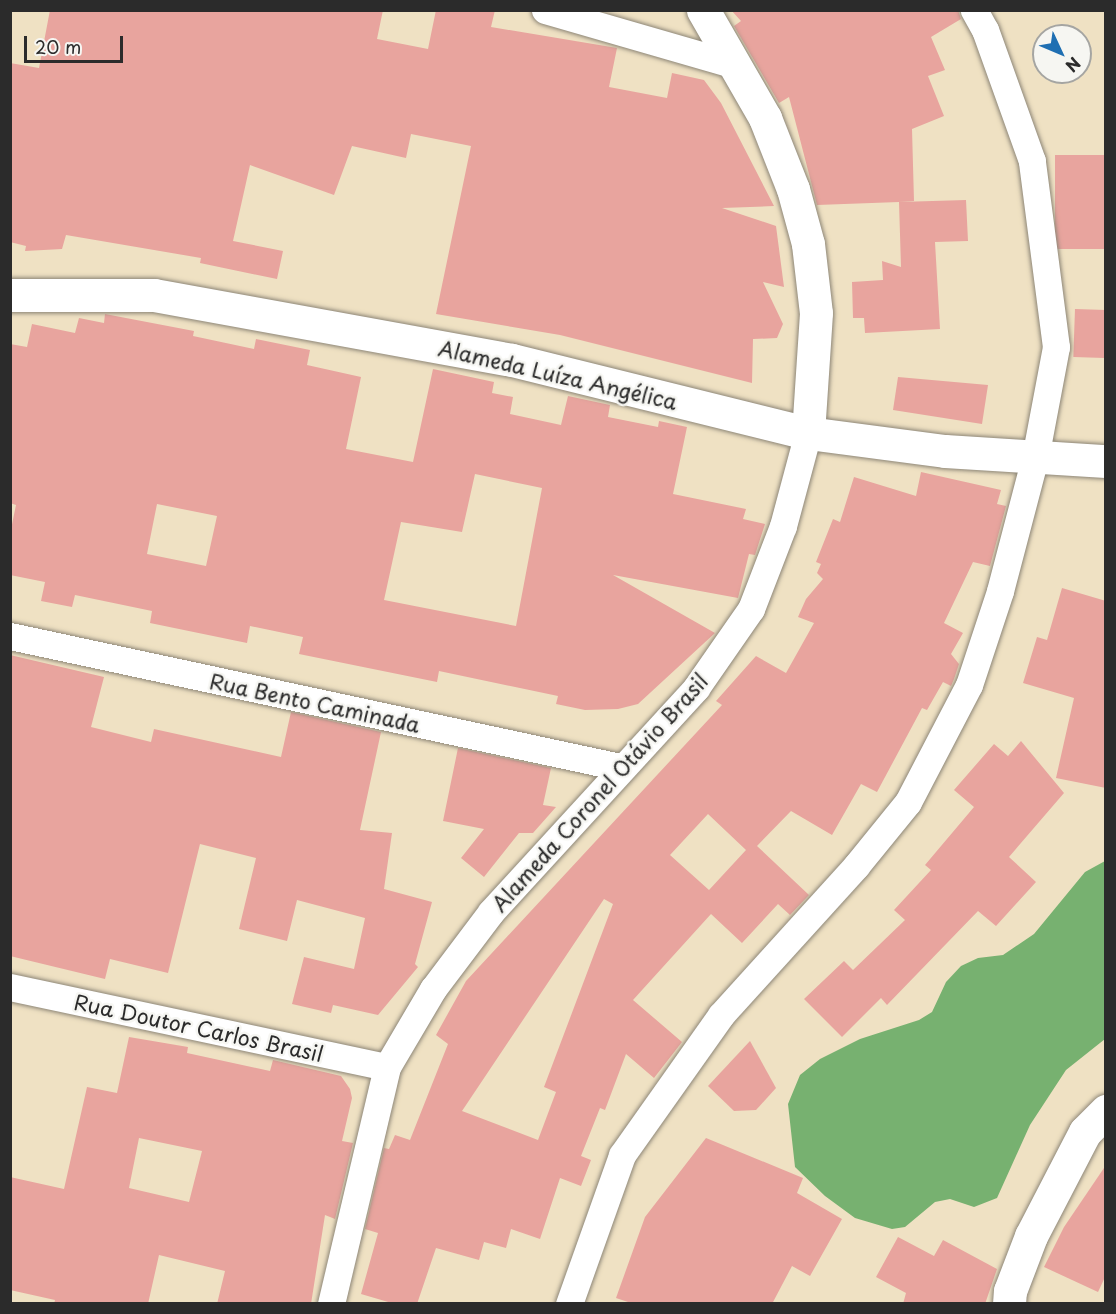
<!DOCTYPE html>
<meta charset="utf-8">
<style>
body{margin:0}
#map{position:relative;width:1116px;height:1314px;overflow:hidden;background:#efe1c3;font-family:"Playpen Sans",sans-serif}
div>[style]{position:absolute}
.forest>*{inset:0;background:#77b170}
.building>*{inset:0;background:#e8a49e;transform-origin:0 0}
.roads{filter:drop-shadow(0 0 2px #8d8677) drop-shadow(0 0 2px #8d8677)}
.street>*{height:27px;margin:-13.5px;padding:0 13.5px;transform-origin:13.5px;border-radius:13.5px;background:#fff}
.secondary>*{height:33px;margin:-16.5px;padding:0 16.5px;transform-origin:16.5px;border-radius:16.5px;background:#fff}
span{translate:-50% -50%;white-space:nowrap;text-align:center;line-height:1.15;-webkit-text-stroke:5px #f6f6f2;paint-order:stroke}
.street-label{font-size:21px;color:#2b2b2b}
.frame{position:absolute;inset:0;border:12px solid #2b2b2b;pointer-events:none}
.north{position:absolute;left:1032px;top:24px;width:60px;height:60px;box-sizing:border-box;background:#f6f6f2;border:2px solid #a5a5a2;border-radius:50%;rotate:134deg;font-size:16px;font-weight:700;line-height:24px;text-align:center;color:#2b2b2b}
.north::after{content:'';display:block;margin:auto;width:21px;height:27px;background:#1f6fb2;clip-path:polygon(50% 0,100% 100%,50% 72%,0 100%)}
.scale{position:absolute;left:24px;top:36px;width:99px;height:27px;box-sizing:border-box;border:3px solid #2b2b2b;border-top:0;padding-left:8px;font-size:18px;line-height:21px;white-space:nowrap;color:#2b2b2b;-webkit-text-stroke:4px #f6f6f2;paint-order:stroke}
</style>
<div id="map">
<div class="forest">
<i style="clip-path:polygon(1105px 861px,1105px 1039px,1066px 1070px,1030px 1125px,997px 1198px,974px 1207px,950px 1199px,935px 1202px,905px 1227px,892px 1229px,855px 1218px,825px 1196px,795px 1167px,788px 1104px,800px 1075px,820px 1059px,860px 1039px,919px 1020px,932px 1012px,946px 982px,961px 966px,978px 958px,1003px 955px,1034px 934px,1085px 872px)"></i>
</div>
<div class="building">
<i style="clip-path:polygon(50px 10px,383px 10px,377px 39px,428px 49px,436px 10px,495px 10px,491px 27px,617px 48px,609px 87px,667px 98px,672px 73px,704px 80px,721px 103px,774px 206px,722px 208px,776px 226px,784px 287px,763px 282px,783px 324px,777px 338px,753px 339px,752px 383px,560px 335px,436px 314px,471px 146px,411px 134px,406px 158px,352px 146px,334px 195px,250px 165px,233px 241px,283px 251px,277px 279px,200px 263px,201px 258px,66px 235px,62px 249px,25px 251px,26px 246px,10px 242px,10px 63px,39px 68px)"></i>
<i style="clip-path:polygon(731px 10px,958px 10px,961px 19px,931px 37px,945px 70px,928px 76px,944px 116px,912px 129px,914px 201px,899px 202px,966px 200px,968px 241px,935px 242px,940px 329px,865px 333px,864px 318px,853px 318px,852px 282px,883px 280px,882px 261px,901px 267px,899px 202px,817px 205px,789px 97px,779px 103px,734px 26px,741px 21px)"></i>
<i style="left:1106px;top:155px;width:94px;height:51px;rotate:90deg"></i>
<i style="left:1075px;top:309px;width:31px;height:48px;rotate:2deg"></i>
<i style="clip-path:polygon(evenodd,105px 314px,194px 331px,193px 336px,254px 349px,256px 339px,310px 350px,307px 365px,361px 377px,346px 449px,413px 462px,433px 369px,494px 382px,492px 393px,513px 397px,510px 414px,561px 425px,568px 396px,610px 405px,608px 417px,658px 427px,659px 421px,687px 427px,673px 494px,746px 509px,743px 519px,765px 524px,755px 555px,749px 554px,738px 598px,613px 575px,715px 633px,638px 704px,618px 709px,585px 710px,556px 704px,558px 696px,439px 671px,437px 682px,299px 654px,303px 637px,250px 626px,247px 643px,150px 623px,152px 611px,75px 595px,72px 607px,41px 601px,45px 582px,10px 575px,10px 534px,16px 505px,10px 503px,10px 344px,27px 347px,32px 324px,75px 333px,79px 318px,104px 323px,105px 314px,475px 474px,542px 488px,516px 626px,384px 600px,401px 522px,462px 532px,475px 474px,105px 314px,157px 504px,217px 516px,206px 566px,147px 554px,157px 504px)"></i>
<i style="clip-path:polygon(898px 377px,988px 385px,982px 424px,893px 410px)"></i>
<i style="clip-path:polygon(evenodd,921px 472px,1001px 490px,997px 504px,1006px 506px,990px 566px,973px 562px,944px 623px,963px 633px,951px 654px,959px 664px,954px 679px,951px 686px,943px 682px,927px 710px,922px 708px,877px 792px,861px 784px,832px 835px,791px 811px,757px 846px,809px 895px,790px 915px,778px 904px,742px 943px,711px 914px,633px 1000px,682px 1042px,654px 1078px,626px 1054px,605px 1110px,600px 1108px,581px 1156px,591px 1160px,581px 1186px,560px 1178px,540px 1239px,511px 1229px,506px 1248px,484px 1242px,479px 1260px,436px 1248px,417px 1304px,395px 1304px,361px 1294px,378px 1233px,365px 1229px,384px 1148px,389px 1149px,395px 1135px,410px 1140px,448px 1044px,436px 1035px,466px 981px,722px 705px,716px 701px,756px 656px,786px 673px,814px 623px,798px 617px,806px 599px,823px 579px,817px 573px,821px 564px,816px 562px,833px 519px,840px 522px,854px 477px,916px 496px,921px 472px,708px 814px,746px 850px,709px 890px,670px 855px,708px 814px,921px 472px,604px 899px,613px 904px,544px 1087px,556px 1092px,538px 1140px,462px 1111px,604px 899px)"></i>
<i style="clip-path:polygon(1062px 588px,1106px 601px,1106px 788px,1056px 778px,1074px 698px,1023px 683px,1037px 637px,1047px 640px)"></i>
<i style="clip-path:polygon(10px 655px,104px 677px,91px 727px,151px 742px,154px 729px,281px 757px,291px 712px,381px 732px,360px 830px,392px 833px,384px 889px,432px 902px,415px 964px,418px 967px,378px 1015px,333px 1005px,331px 1013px,292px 1004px,304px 957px,354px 969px,365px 918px,297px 900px,287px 941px,239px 929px,256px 858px,200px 844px,168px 973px,110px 959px,105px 979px,10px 956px)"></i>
<i style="clip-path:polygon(1021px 741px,1064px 793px,1009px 857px,1036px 882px,996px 926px,978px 911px,887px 1005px,881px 998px,842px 1037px,804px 999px,844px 961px,853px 970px,905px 920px,894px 910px,931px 870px,925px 865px,974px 807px,954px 790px,994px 744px,1008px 756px)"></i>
<i style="clip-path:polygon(458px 748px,551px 768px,543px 805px,556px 807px,533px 833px,519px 833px,484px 877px,461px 858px,484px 829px,443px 821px)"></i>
<i style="clip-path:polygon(evenodd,129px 1037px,188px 1047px,187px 1053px,270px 1071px,273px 1060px,341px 1076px,350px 1089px,352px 1098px,342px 1141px,353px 1143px,335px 1219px,325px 1215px,311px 1304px,217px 1304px,225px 1271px,159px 1255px,148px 1304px,54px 1304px,55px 1300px,10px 1290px,10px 1177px,64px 1189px,87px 1087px,117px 1093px,129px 1037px,139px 1138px,202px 1151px,189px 1202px,129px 1188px,139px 1138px)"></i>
<i style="clip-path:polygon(750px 1041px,776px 1088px,756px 1110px,734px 1111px,708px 1086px)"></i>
<i style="clip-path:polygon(706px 1138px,803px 1178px,797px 1193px,842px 1219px,810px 1276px,792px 1266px,772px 1304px,634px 1304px,616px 1298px,645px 1217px)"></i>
<i style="clip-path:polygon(1106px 1165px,1106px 1275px,1098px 1292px,1044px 1267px,1064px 1227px)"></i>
<i style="clip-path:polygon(898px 1237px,934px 1256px,943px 1240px,997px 1269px,985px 1304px,903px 1304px,906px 1293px,876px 1277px)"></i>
</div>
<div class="roads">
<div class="street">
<i style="left:545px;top:10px;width:199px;rotate:16.1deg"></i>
<i style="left:10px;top:636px;width:624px;rotate:12.12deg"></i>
<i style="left:10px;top:987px;width:385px;rotate:12deg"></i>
<i style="left:331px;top:1304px;width:244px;rotate:-76.7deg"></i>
<i style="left:387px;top:1067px;width:91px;rotate:-59.5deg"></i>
<i style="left:433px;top:989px;width:96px;rotate:-53deg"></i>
<i style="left:491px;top:912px;width:304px;rotate:-47.5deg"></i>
<i style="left:696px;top:688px;width:96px;rotate:-55.2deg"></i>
<i style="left:751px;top:609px;width:89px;rotate:-68.9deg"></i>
<i style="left:783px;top:526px;width:96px;rotate:-75deg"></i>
<i style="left:569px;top:1304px;width:158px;rotate:-70.4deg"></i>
<i style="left:622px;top:1155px;width:171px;rotate:-54.7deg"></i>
<i style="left:721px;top:1015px;width:201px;rotate:-47.8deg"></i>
<i style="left:856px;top:866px;width:82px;rotate:-50.9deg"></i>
<i style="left:908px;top:802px;width:132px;rotate:-62.5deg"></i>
<i style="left:969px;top:685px;width:99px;rotate:-71.7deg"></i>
<i style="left:1000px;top:591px;width:138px;rotate:-75.3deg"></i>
<i style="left:1035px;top:458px;width:113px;rotate:-79.3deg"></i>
<i style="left:1056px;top:347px;width:188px;rotate:-97.4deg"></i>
<i style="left:1032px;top:161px;width:139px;rotate:-109.7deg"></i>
<i style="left:985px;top:30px;width:23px;rotate:-119deg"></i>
</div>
<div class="secondary">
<i style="left:703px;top:10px;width:125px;rotate:60.1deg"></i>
<i style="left:765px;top:118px;width:76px;rotate:68.5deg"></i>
<i style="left:793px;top:189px;width:57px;rotate:74.7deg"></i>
<i style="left:808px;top:244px;width:69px;rotate:83.4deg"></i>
<i style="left:816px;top:313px;width:120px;rotate:93.8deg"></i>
<i style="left:10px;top:295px;width:144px"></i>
<i style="left:154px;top:295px;width:364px;rotate:10.3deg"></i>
<i style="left:512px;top:360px;width:305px;rotate:13.9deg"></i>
<i style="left:808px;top:433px;width:138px;rotate:7.5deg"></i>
<i style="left:945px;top:451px;width:161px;rotate:3.6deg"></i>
<i style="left:1009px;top:1304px;width:13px;rotate:-86deg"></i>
<i style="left:1010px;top:1291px;width:59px;rotate:-69.1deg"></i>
<i style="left:1031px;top:1236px;width:117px;rotate:-62.6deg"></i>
<i style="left:1085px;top:1132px;width:30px;rotate:-45deg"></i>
</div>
</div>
<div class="street-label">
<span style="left:558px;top:374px;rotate:13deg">Alameda Luíza Angélica</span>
<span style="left:315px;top:702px;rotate:12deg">Rua Bento Caminada</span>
<span style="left:599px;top:792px;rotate:-48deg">Alameda Coronel Otávio Brasil</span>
<span style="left:199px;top:1027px;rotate:12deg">Rua Doutor Carlos Brasil</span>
</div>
<div class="frame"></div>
<div class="north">N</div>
<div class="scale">20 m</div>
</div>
